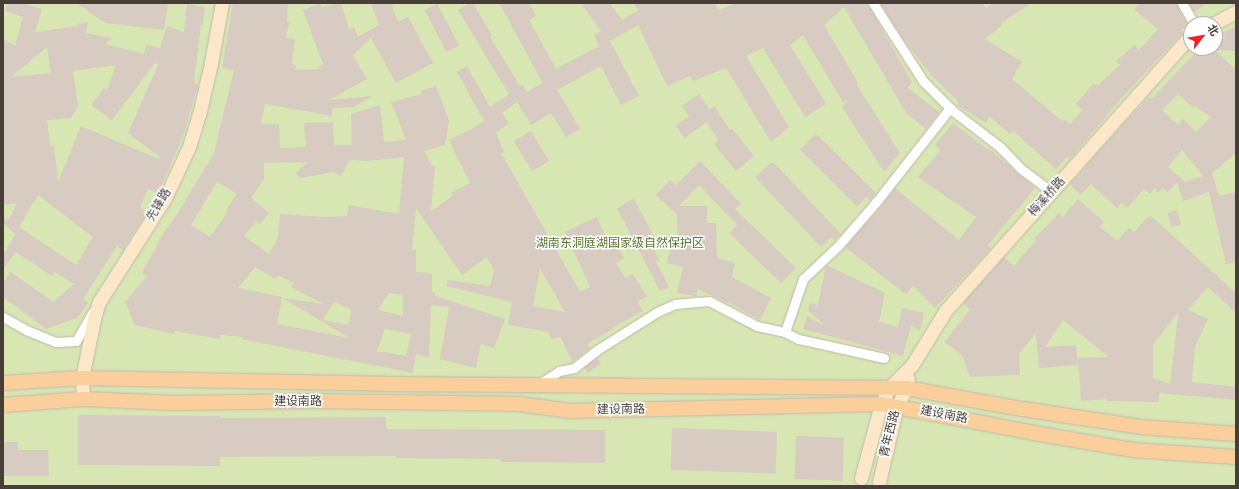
<!DOCTYPE html>
<meta charset="utf-8">
<style>
body{margin:0}
#map{position:relative;width:1239px;height:489px;overflow:hidden;background:#f3eee8;font-family:Signika,"Noto Sans SC",sans-serif}
div>[style]{position:absolute}
.green>*{inset:0;background:#d7e6b3}
.building>*{inset:0;background:#d8cbc1;transform-origin:0 0}
.roads{filter:drop-shadow(0 0 1px #c2b7ae) drop-shadow(0 0 1px #c2b7ae)}
.street>*{height:9px;margin:-4.5px;padding:0 4.5px;transform-origin:4.5px;border-radius:4.5px;background:#fff}
.secondary>*{height:13px;margin:-6.5px;padding:0 6.5px;transform-origin:6.5px;border-radius:6.5px;background:#fce8c9}
.primary>*{height:14px;margin:-7px;padding:0 7px;transform-origin:7px;border-radius:7px;background:#facf9b}
span{translate:-50% -50%;white-space:nowrap;text-align:center;line-height:1.15;-webkit-text-stroke:3px #fff;paint-order:stroke}
.street-label{font-size:12px;color:#473e37}
.park-label{font-size:12px;color:#54762c}
.frame{position:absolute;inset:0;border:4px solid #473e37;pointer-events:none}
.north{position:absolute;left:1183px;top:16px;width:40px;height:40px;box-sizing:border-box;background:#fff;border:1px solid #b5b2af;border-radius:50%;rotate:59deg;font-size:11px;font-weight:700;line-height:16px;text-align:center;color:#473e37}
.north::after{content:'';display:block;margin:auto;width:14px;height:18px;background:#f12224;clip-path:polygon(50% 0,100% 100%,50% 72%,0 100%)}
</style>
<div id="map">
<div class="green">
<i style="clip-path:polygon(evenodd,3px 3px,1236px 3px,1236px 486px,3px 486px,3px 3px,1191px 24px,1215px 24px,1215px 48px,1191px 48px,1191px 24px)"></i>
</div>
<div class="building">
<i style="clip-path:polygon(evenodd,8px 3px,23px 3px,42px 9px,35px 32px,78px 26px,77px 24px,88px 22px,86px 33px,112px 38px,105px 44px,144px 54px,146px 45px,160px 48px,167px 26px,184px 32px,187px 4px,205px 7px,203px 25px,201px 25px,194px 83px,198px 85px,196px 92px,183px 136px,158px 194px,148px 189px,140px 207px,147px 212px,123px 250px,117px 246px,83px 299px,88px 303px,77px 318px,46px 329px,3px 297px,3px 283px,11px 272px,53px 302px,74px 284px,55px 272px,52px 276px,16px 252px,3px 269px,3px 255px,15px 234px,3px 223px,3px 220px,5px 218px,8px 220px,13px 213px,12px 212px,17px 203px,3px 205px,3px 39px,15px 46px,23px 17px,5px 11px,8px 3px,47px 47px,51px 73px,11px 77px,47px 47px,8px 3px,155px 63px,158px 65px,128px 133px,160px 157px,159px 159px,81px 126px,58px 182px,54px 145px,50px 146px,47px 120px,71px 118px,78px 106px,73px 71px,116px 65px,107px 90px,104px 88px,91px 105px,112px 120px,155px 63px,8px 3px,38px 195px,93px 237px,76px 265px,19px 227px,38px 195px)"></i>
<i style="clip-path:polygon(76px 3px,168px 3px,164px 30px,106px 23px)"></i>
<i style="clip-path:polygon(evenodd,233px 3px,288px 3px,287px 22px,289px 23px,286px 38px,295px 39px,292px 64px,296px 65px,295px 70px,320px 69px,319px 66px,323px 64px,303px 10px,321px 3px,322px 7px,341px 3px,349px 29px,354px 27px,358px 37px,379px 25px,371px 3px,391px 3px,398px 22px,408px 17px,433px 63px,396px 83px,371px 38px,353px 55px,367px 79px,329px 100px,373px 96px,354px 107px,332px 108px,332px 116px,265px 104px,261px 124px,279px 124px,280px 148px,306px 147px,304px 123px,333px 122px,334px 145px,352px 145px,351px 114px,380px 105px,384px 142px,406px 140px,391px 102px,422px 94px,421px 91px,436px 86px,449px 121px,445px 145px,424px 151px,432px 166px,435px 166px,431px 211px,453px 196px,451px 193px,470px 183px,449px 140px,473px 128px,484px 121px,457px 72px,467px 66px,490px 107px,509px 94px,458px 10px,470px 3px,473px 3px,492px 36px,490px 37px,520px 86px,522px 85px,527px 92px,543px 83px,499px 3px,529px 3px,536px 16px,529px 20px,556px 69px,599px 46px,594px 35px,601px 31px,581px 3px,610px 3px,622px 20px,639px 10px,633px 3px,715px 3px,718px 10px,737px 3px,867px 3px,912px 82px,908px 88px,939px 112px,926px 129px,906px 113px,844px 7px,824px 25px,858px 83px,856px 84px,900px 153px,884px 172px,842px 107px,848px 101px,846px 100px,843px 102px,803px 35px,790px 45px,826px 104px,805px 117px,763px 48px,746px 56px,789px 127px,771px 142px,726px 68px,693px 81px,690px 76px,667px 86px,638px 25px,610px 41px,639px 96px,621px 105px,601px 66px,557px 90px,580px 129px,566px 137px,551px 113px,531px 125px,517px 102px,502px 113px,509px 124px,496px 132px,504px 152px,501px 153px,580px 292px,590px 287px,565px 232px,597px 217px,609px 245px,614px 242px,624px 258px,616px 263px,625px 278px,633px 274px,647px 297px,637px 301px,643px 311px,612px 328px,613px 329px,587px 344px,590px 348px,572px 362px,561px 337px,551px 339px,549px 332px,508px 325px,512px 302px,446px 286px,448px 280px,490px 286px,494px 270px,487px 257px,462px 275px,416px 208px,412px 250px,416px 250px,416px 272px,432px 273px,432px 292px,435px 293px,435px 296px,505px 319px,494px 348px,481px 344px,476px 368px,440px 359px,449px 307px,431px 305px,429px 358px,416px 354px,413px 373px,242px 339px,242px 337px,221px 335px,220px 339px,175px 331px,174px 334px,135px 325px,125px 302px,147px 276px,142px 273px,164px 232px,176px 216px,214px 153px,234px 70px,222px 68px,233px 3px,404px 157px,399px 214px,349px 205px,347px 216px,323px 217px,280px 214px,278px 238px,269px 254px,244px 236px,257px 221px,260px 224px,269px 213px,251px 198px,264px 179px,264px 163px,308px 162px,296px 173px,300px 178px,334px 172px,341px 176px,350px 160px,367px 161px,404px 157px,233px 3px,217px 182px,237px 194px,226px 210px,228px 212px,210px 237px,191px 225px,217px 182px,233px 3px,255px 267px,276px 279px,278px 275px,294px 283px,291px 287px,323px 304px,283px 298px,349px 338px,277px 324px,282px 297px,238px 288px,255px 267px,233px 3px,540px 268px,565px 312px,533px 306px,540px 268px,233px 3px,389px 293px,403px 295px,403px 316px,378px 310px,389px 293px,233px 3px,334px 302px,351px 309px,349px 325px,323px 320px,334px 302px,233px 3px,385px 329px,411px 334px,406px 356px,377px 351px,385px 329px)"></i>
<i style="clip-path:polygon(880px 3px,982px 3px,986px 8px,993px 3px,1032px 3px,1001px 23px,1002px 25px,985px 39px,1022px 62px,1012px 79px,1062px 121px,1064px 119px,1070px 124px,1083px 110px,1076px 104px,1094px 83px,1097px 86px,1120px 65px,1116px 61px,1135px 45px,1139px 50px,1158px 29px,1134px 9px,1140px 3px,1176px 3px,1187px 25px,1181px 30px,1183px 32px,1119px 101px,1070px 159px,1067px 157px,1056px 169px,1013px 131px,1010px 134px,989px 116px,986px 123px,957px 105px,959px 102px,932px 76px,906px 43px)"></i>
<i style="clip-path:polygon(1189px 3px,1207px 3px,1194px 12px)"></i>
<i style="left:437px;top:4px;width:47px;height:14px;rotate:62deg"></i>
<i style="clip-path:polygon(1236px 26px,1236px 51px,1215px 50px,1215px 41px,1225px 38px,1222px 33px)"></i>
<i style="clip-path:polygon(evenodd,1200px 48px,1213px 48px,1236px 70px,1236px 153px,1212px 173px,1219px 196px,1236px 192px,1236px 262px,1226px 264px,1209px 192px,1183px 201px,1177px 182px,1168px 192px,1163px 188px,1158px 193px,1155px 187px,1150px 194px,1144px 189px,1127px 208px,1121px 203px,1117px 208px,1091px 184px,1081px 195px,1070px 184px,1124px 123px,1149px 97px,1151px 99px,1200px 48px,1178px 94px,1193px 108px,1195px 106px,1211px 117px,1196px 132px,1183px 119px,1178px 125px,1162px 110px,1178px 94px,1200px 48px,1182px 150px,1203px 176px,1185px 182px,1168px 167px,1182px 150px)"></i>
<i style="clip-path:polygon(699px 94px,709px 109px,714px 106px,730px 130px,732px 129px,754px 156px,736px 171px,714px 144px,718px 140px,707px 122px,684px 138px,676px 125px,689px 117px,682px 106px)"></i>
<i style="clip-path:polygon(953px 123px,987px 149px,988px 148px,1035px 188px,988px 245px,991px 248px,935px 308px,913px 286px,907px 293px,904px 293px,845px 247px,879px 209px,895px 188px,959px 240px,976px 217px,918px 177px,941px 150px,935px 145px)"></i>
<i style="left:531px;top:131px;width:35px;height:20px;rotate:59deg"></i>
<i style="clip-path:polygon(816px 134px,876px 193px,870px 200px,866px 197px,857px 207px,800px 150px)"></i>
<i style="clip-path:polygon(700px 161px,741px 204px,735px 209px,796px 268px,781px 283px,729px 233px,737px 225px,699px 185px,679px 206px,707px 206px,707px 223px,716px 223px,717px 258px,735px 263px,732px 277px,771px 298px,760px 320px,733px 305px,698px 289px,696px 296px,677px 293px,683px 267px,667px 263px,670px 248px,678px 250px,677px 214px,656px 195px,670px 180px,676px 185px)"></i>
<i style="clip-path:polygon(770px 163px,774px 163px,841px 234px,835px 240px,831px 237px,821px 247px,755px 177px)"></i>
<i style="clip-path:polygon(634px 199px,654px 237px,649px 240px,660px 261px,655px 260px,669px 287px,660px 291px,617px 208px)"></i>
<i style="clip-path:polygon(evenodd,1078px 199px,1104px 222px,1100px 227px,1117px 241px,1129px 228px,1134px 232px,1147px 218px,1152px 217px,1236px 293px,1236px 313px,1208px 287px,1188px 310px,1208px 319px,1195px 346px,1192px 382px,1236px 387px,1236px 400px,1159px 393px,1159px 402px,1106px 401px,1106px 399px,1081px 401px,1078px 358px,1109px 357px,1063px 320px,1045px 347px,1076px 345px,1078px 365px,1039px 368px,1036px 333px,1019px 354px,1020px 375px,970px 377px,962px 355px,945px 342px,970px 309px,963px 303px,1004px 257px,1014px 266px,1036px 240px,1034px 239px,1059px 213px,1063px 217px,1078px 199px,1178px 313px,1178px 316px,1170px 384px,1153px 378px,1153px 344px,1178px 313px)"></i>
<i style="left:1177px;top:210px;width:15px;height:10px;rotate:74deg"></i>
<i style="clip-path:polygon(826px 265px,885px 293px,879px 322px,898px 327px,902px 308px,924px 313px,920px 331px,911px 326px,903px 356px,803px 329px,807px 316px,825px 326px,808px 310px,810px 303px,818px 305px)"></i>
<i style="left:597px;top:358px;width:7px;height:16px;rotate:56deg"></i>
<i style="clip-path:polygon(78px 415px,220px 416px,220px 418px,386px 417px,386px 429px,605px 430px,605px 463px,501px 462px,501px 459px,396px 458px,396px 456px,220px 457px,220px 466px,78px 465px)"></i>
<i style="left:672px;top:428px;width:105px;height:42px;rotate:2deg"></i>
<i style="left:796px;top:436px;width:48px;height:43px;rotate:2deg"></i>
<i style="clip-path:polygon(3px 442px,18px 442px,18px 450px,48px 450px,49px 476px,3px 476px)"></i>
</div>
<div class="roads">
<div class="street">
<i style="left:873px;top:3px;width:93px;rotate:57.3deg"></i>
<i style="left:923px;top:81px;width:42px;rotate:45deg"></i>
<i style="left:953px;top:111px;width:59px;rotate:37.5deg"></i>
<i style="left:1000px;top:147px;width:29px;rotate:46deg"></i>
<i style="left:1020px;top:168px;width:40px;rotate:37deg"></i>
<i style="left:1182px;top:3px;width:24px;rotate:60deg"></i>
<i style="left:3px;top:317px;width:26px;rotate:29deg"></i>
<i style="left:26px;top:330px;width:31px;rotate:22deg"></i>
<i style="left:55px;top:342px;width:21px;rotate:-3deg"></i>
<i style="left:76px;top:341px;width:34px;rotate:-60deg"></i>
<i style="left:884px;top:358px;width:88px;rotate:-167.5deg"></i>
<i style="left:798px;top:339px;width:15px;rotate:-152deg"></i>
<i style="left:785px;top:332px;width:56px;rotate:-71.2deg"></i>
<i style="left:803px;top:279px;width:48px;rotate:-43.3deg"></i>
<i style="left:838px;top:246px;width:60px;rotate:-49.1deg"></i>
<i style="left:877px;top:201px;width:118px;rotate:-51.9deg"></i>
<i style="left:539px;top:384px;width:24px;rotate:-33deg"></i>
<i style="left:559px;top:371px;width:15px;rotate:-11deg"></i>
<i style="left:574px;top:368px;width:29px;rotate:-38deg"></i>
<i style="left:597px;top:350px;width:71px;rotate:-32.3deg"></i>
<i style="left:657px;top:312px;width:20px;rotate:-24deg"></i>
<i style="left:675px;top:304px;width:34px;rotate:-5deg"></i>
<i style="left:709px;top:301px;width:54px;rotate:27.5deg"></i>
<i style="left:757px;top:326px;width:29px;rotate:12deg"></i>
</div>
<div class="secondary">
<i style="left:1213px;top:24px;width:26px;rotate:-28deg"></i>
<i style="left:83px;top:399px;width:21px;rotate:-93deg"></i>
<i style="left:82px;top:378px;width:60px;rotate:-78.5deg"></i>
<i style="left:94px;top:319px;width:18px;rotate:-74deg"></i>
<i style="left:99px;top:302px;width:123px;rotate:-57.6deg"></i>
<i style="left:165px;top:198px;width:56px;rotate:-64.8deg"></i>
<i style="left:189px;top:147px;width:34px;rotate:-73deg"></i>
<i style="left:199px;top:115px;width:53px;rotate:-77deg"></i>
<i style="left:211px;top:63px;width:61px;rotate:-79.6deg"></i>
<i style="left:861px;top:478px;width:77px;rotate:-74.9deg"></i>
<i style="left:881px;top:404px;width:18px;rotate:-63deg"></i>
<i style="left:889px;top:388px;width:33px;rotate:-45deg"></i>
<i style="left:912px;top:365px;width:65px;rotate:-58.3deg"></i>
<i style="left:946px;top:310px;width:368px;rotate:-48.3deg"></i>
<i style="left:879px;top:482px;width:78px;rotate:-76.7deg"></i>
<i style="left:897px;top:406px;width:20px;rotate:-63deg"></i>
<i style="left:906px;top:388px;width:10px;rotate:-79deg"></i>
</div>
<div class="primary">
<i style="left:3px;top:383px;width:79px;rotate:-3.6deg"></i>
<i style="left:82px;top:378px;width:303px;rotate:1.1deg"></i>
<i style="left:385px;top:384px;width:521px;rotate:0.44deg"></i>
<i style="left:906px;top:388px;width:118px;rotate:10.3deg"></i>
<i style="left:1022px;top:409px;width:120px;rotate:8.6deg"></i>
<i style="left:1141px;top:427px;width:95px;rotate:4.2deg"></i>
<i style="left:3px;top:405px;width:80px;rotate:-4.3deg"></i>
<i style="left:83px;top:399px;width:91px;rotate:2.5deg"></i>
<i style="left:174px;top:403px;width:138px;rotate:-0.8deg"></i>
<i style="left:312px;top:401px;width:207px;rotate:0.8deg"></i>
<i style="left:519px;top:404px;width:51px;rotate:7.8deg"></i>
<i style="left:570px;top:411px;width:311px;rotate:-1.3deg"></i>
<i style="left:881px;top:404px;width:156px;rotate:10.7deg"></i>
<i style="left:1034px;top:433px;width:100px;rotate:9.7deg"></i>
<i style="left:1133px;top:450px;width:103px;rotate:3.9deg"></i>
</div>
</div>
<div class="street-label">
<span style="left:1047px;top:197px;rotate:-48deg">梅溪桥路</span>
<span style="left:159px;top:205px;rotate:-59deg">先锋路</span>
<span style="left:298px;top:402px">建设南路</span>
<span style="left:621px;top:410px;rotate:-1deg">建设南路</span>
<span style="left:944px;top:415px;rotate:11deg">建设南路</span>
<span style="left:890px;top:434px;rotate:-76deg">青年西路</span>
</div>
<div class="park-label">
<span style="left:620px;top:244px">湖南东洞庭湖国家级自然保护区</span>
</div>
<div class="frame"></div>
<div class="north">北</div>
</div>
